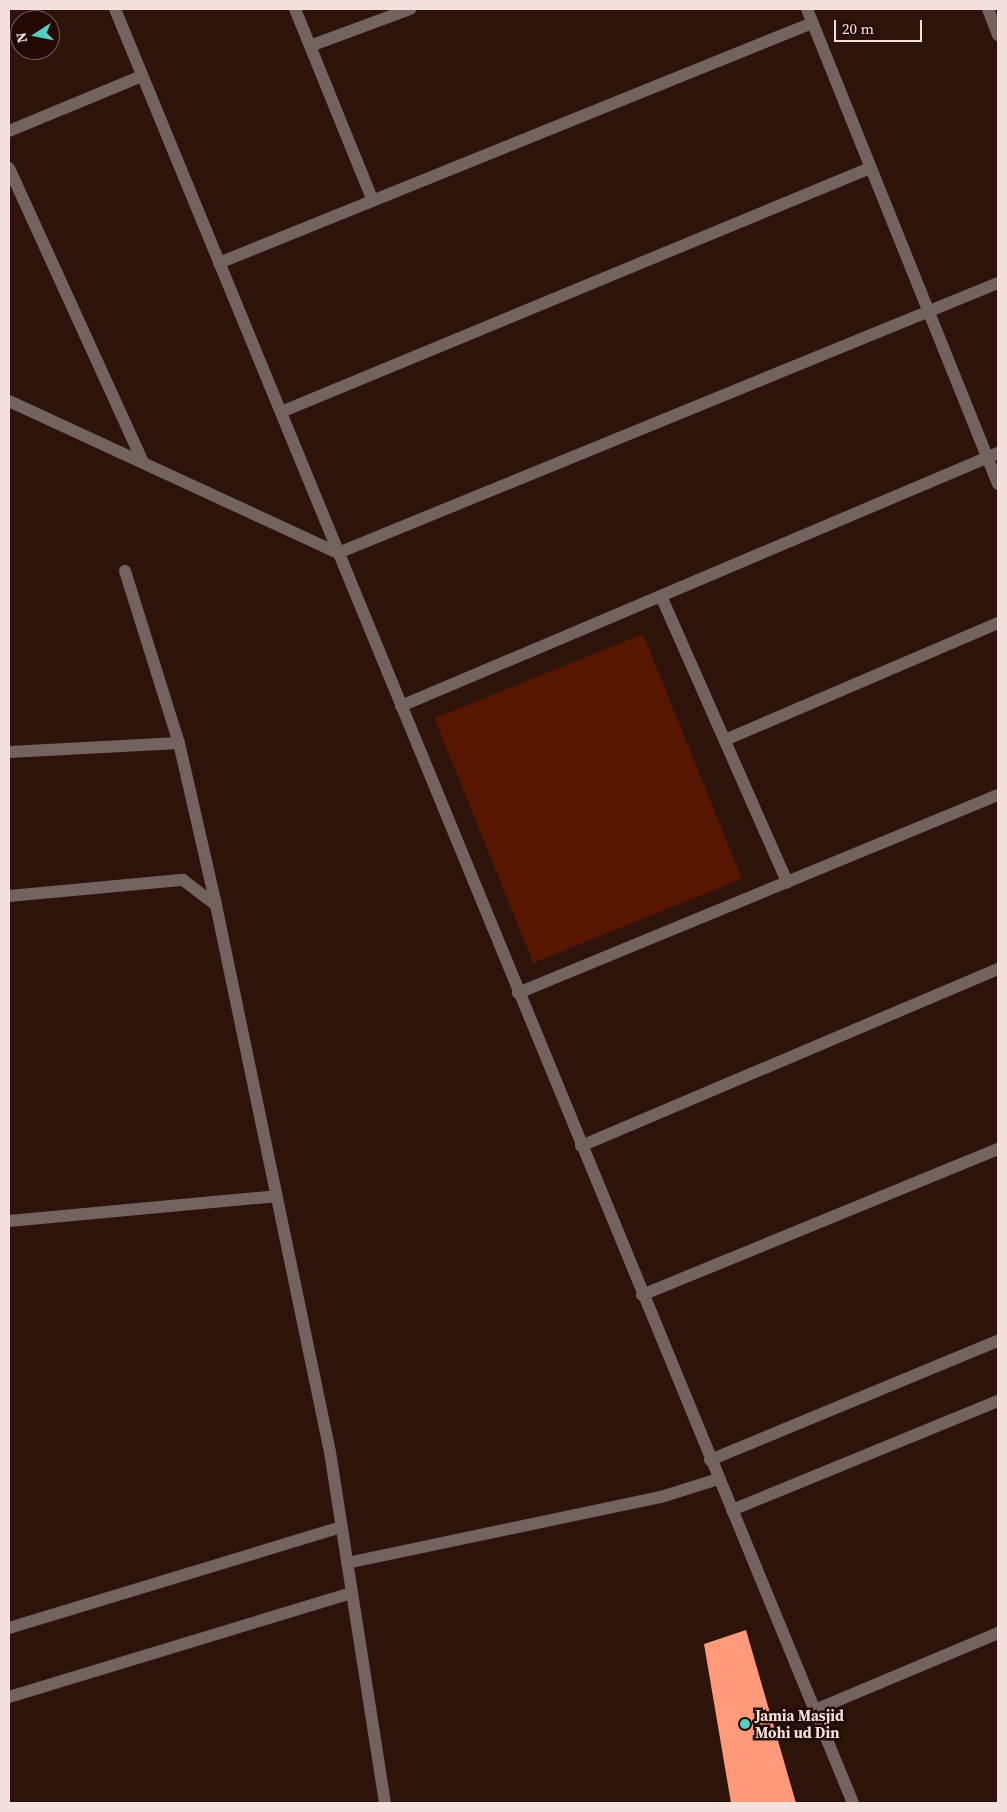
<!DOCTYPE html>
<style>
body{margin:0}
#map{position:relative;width:1007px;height:1812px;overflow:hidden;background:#2d130a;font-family:"Source Serif 4",serif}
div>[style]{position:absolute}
.green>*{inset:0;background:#571600;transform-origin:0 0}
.building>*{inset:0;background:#fe9a7a}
.street>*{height:12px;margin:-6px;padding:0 6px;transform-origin:6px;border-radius:6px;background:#72635e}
.dots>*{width:14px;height:14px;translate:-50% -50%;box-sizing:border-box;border:2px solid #230903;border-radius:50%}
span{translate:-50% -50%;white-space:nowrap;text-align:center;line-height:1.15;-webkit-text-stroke:5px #230903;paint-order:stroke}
.poi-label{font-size:15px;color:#f5e1db;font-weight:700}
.left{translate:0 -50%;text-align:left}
.frame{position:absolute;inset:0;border:10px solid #f5e1db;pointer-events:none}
.north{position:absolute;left:10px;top:10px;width:50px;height:50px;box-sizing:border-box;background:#230903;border:1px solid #775f59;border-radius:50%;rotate:259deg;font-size:14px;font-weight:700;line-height:20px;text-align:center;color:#f5e1db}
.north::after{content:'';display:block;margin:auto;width:18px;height:22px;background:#55cec4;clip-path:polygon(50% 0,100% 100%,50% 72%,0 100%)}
.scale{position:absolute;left:834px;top:20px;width:88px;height:22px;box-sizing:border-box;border:2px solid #f5e1db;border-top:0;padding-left:6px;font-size:15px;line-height:18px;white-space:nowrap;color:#f5e1db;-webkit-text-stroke:4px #230903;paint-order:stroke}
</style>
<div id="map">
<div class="green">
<i style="left:643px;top:634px;width:264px;height:225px;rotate:68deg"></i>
</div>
<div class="building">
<i style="clip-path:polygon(746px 1630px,796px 1803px,731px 1803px,704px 1644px)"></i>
</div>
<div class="street">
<i style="left:115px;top:9px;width:1940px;rotate:67.64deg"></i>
<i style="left:295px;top:9px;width:207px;rotate:67.9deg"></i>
<i style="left:807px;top:9px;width:512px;rotate:68.09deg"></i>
<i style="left:988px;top:9px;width:28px;rotate:69deg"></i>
<i style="left:310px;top:46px;width:107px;rotate:-20.3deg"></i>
<i style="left:9px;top:131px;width:144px;rotate:-22.5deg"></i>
<i style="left:9px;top:168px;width:323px;rotate:65.5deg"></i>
<i style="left:219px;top:263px;width:640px;rotate:-22.03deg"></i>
<i style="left:9px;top:401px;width:362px;rotate:24.8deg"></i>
<i style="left:338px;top:553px;width:713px;rotate:-22.25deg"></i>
<i style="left:281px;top:412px;width:638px;rotate:-22.5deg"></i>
<i style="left:125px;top:571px;width:180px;rotate:72.6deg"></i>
<i style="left:179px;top:743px;width:166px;rotate:77.1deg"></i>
<i style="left:661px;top:596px;width:313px;rotate:66.2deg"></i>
<i style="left:401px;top:706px;width:648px;rotate:-22.97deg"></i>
<i style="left:725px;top:740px;width:297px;rotate:-23.2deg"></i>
<i style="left:9px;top:752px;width:170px;rotate:-3deg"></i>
<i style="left:9px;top:896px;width:175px;rotate:-5.3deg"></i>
<i style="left:183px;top:880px;width:41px;rotate:37.1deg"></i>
<i style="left:216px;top:905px;width:559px;rotate:78.23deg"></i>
<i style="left:330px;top:1452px;width:355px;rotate:81.1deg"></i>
<i style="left:518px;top:993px;width:519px;rotate:-22.42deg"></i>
<i style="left:581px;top:1146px;width:453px;rotate:-23deg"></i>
<i style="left:9px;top:1221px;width:269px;rotate:-5.3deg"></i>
<i style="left:642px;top:1295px;width:385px;rotate:-22.3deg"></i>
<i style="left:710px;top:1460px;width:312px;rotate:-22.5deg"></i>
<i style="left:732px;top:1510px;width:287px;rotate:-22.3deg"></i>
<i style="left:347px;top:1563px;width:321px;rotate:-11.9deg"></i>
<i style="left:661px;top:1497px;width:60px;rotate:-17.5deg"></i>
<i style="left:9px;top:1628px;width:347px;rotate:-16.9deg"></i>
<i style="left:9px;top:1697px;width:358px;rotate:-16.9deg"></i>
<i style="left:815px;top:1710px;width:199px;rotate:-22.8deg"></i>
</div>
<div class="dots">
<i style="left:745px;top:1724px;background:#55cec4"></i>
</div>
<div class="poi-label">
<span class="left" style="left:755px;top:1724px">Jamia Masjid<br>Mohi ud Din</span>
</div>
<div class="frame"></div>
<div class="north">N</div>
<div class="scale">20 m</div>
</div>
